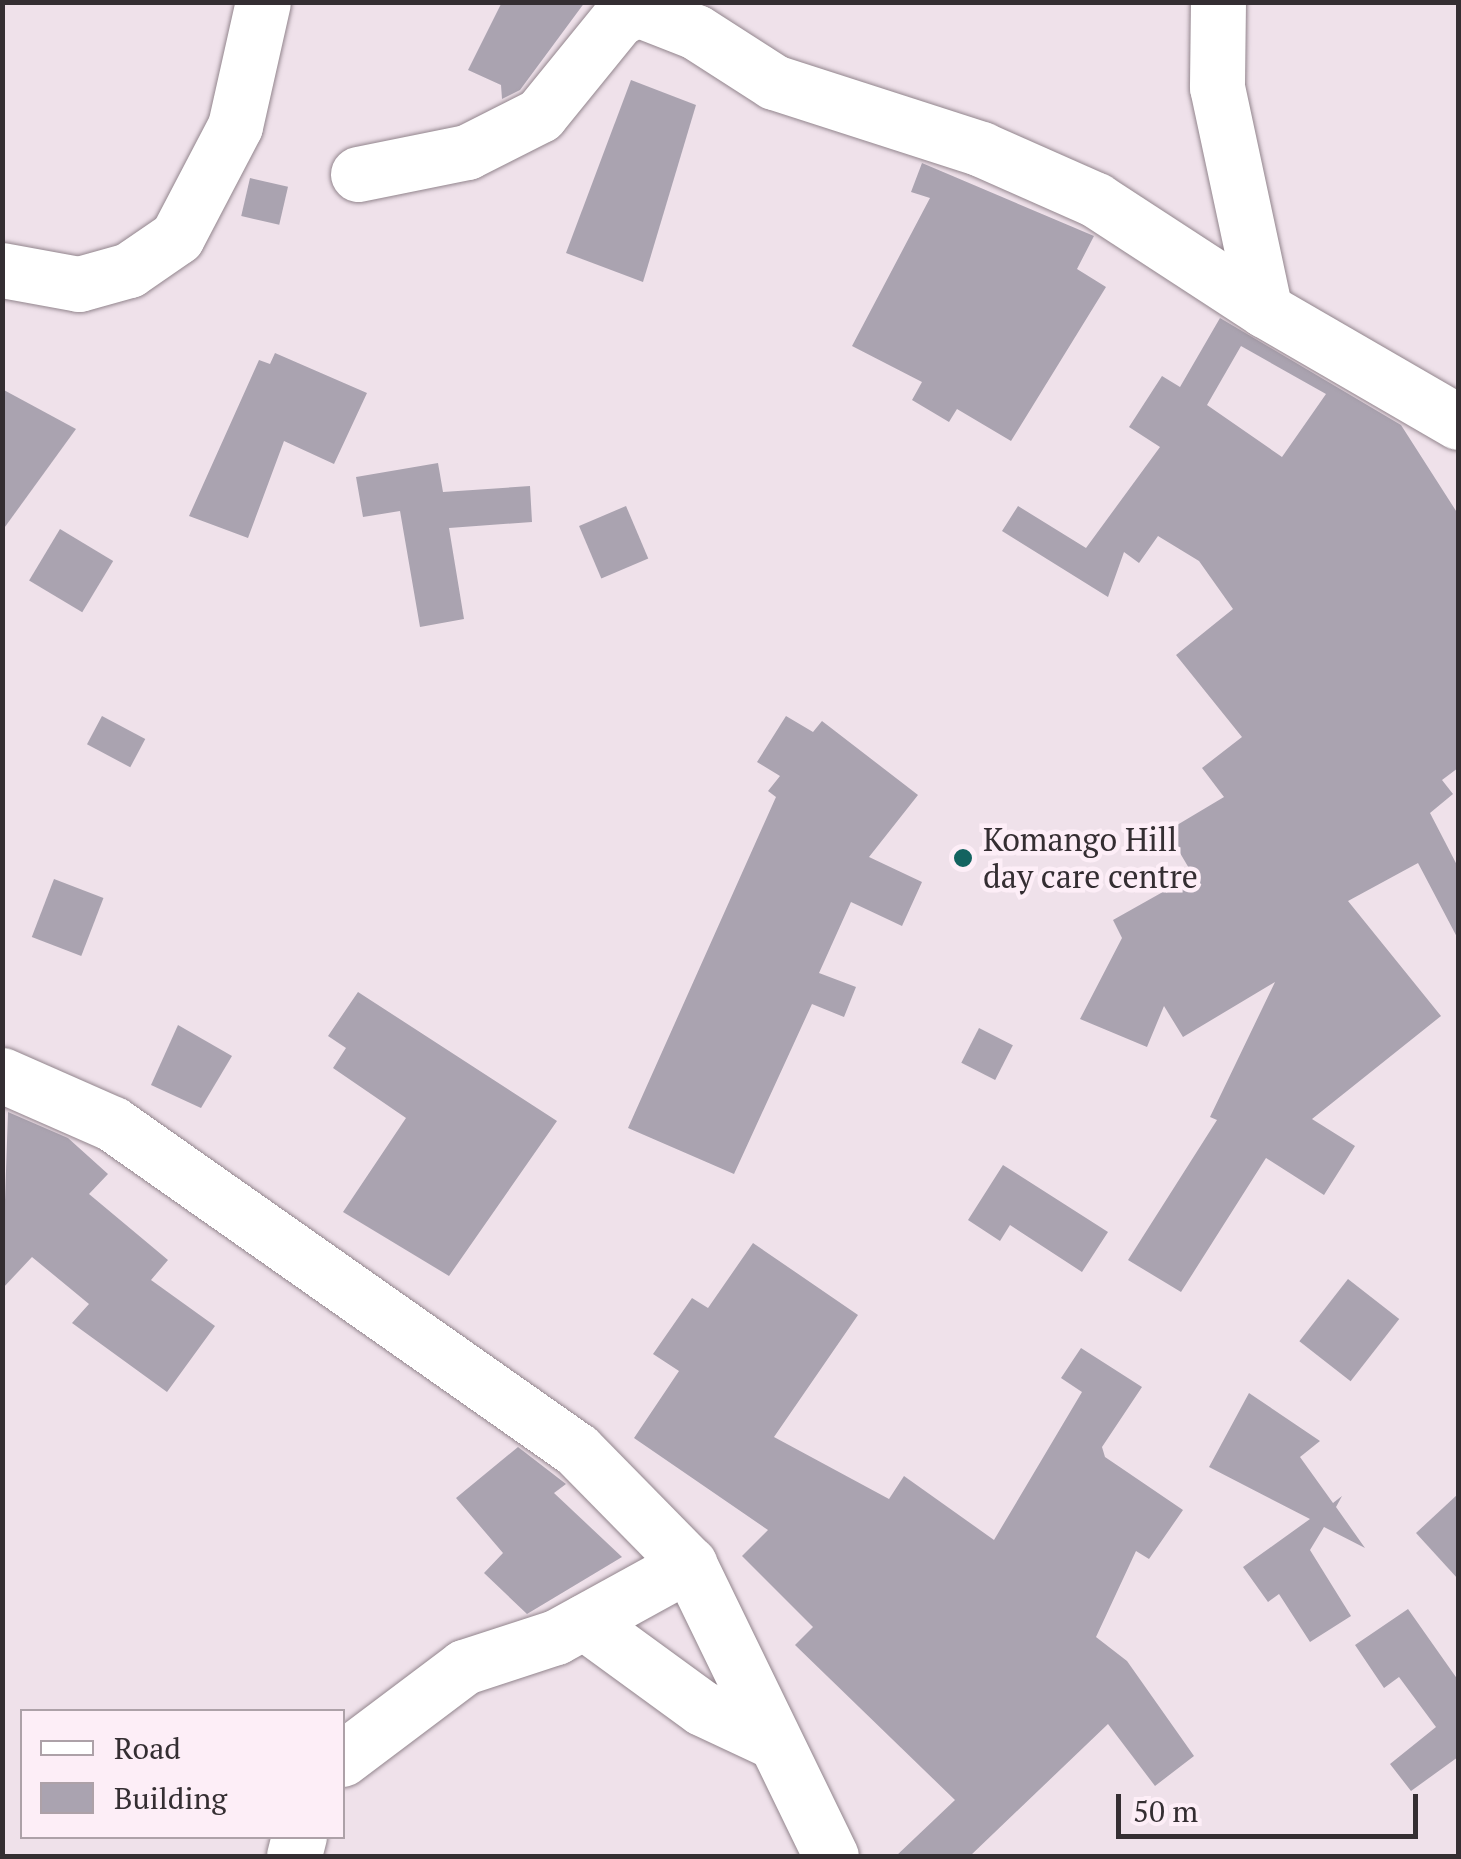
<!DOCTYPE html>
<style>
body{margin:0}
#map{position:relative;width:1461px;height:1859px;overflow:hidden;background:#efe1ea;font-family:"PT Serif",serif}
div>[style]{position:absolute}
.building>*{inset:0;background:#aaa3b0;transform-origin:0 0}
.roads{filter:drop-shadow(0 0 2px #92858d) drop-shadow(0 0 2px #92858d)}
.minor>*{height:55px;margin:-27.5px;padding:0 27.5px;transform-origin:27.5px;border-radius:27.5px;background:#fff}
.dots>*{width:28px;height:28px;translate:-50% -50%;box-sizing:border-box;border:5px solid #fdeef7;border-radius:50%}
span{translate:-50% -50%;white-space:nowrap;text-align:center;line-height:1.15;-webkit-text-stroke:9px #fdeef7;paint-order:stroke}
.poi-label{font-size:32px;color:#342e32}
.left{translate:0 -50%;text-align:left}
.frame{position:absolute;inset:0;border:5px solid #342e32;pointer-events:none}
.legend{position:absolute;left:20px;top:1709px;width:325px;height:130px;box-sizing:border-box;background:#fdeef7;border:2px solid #ada1a8;margin:0;padding:12px 18px;list-style:none;font-size:30px;color:#342e32}
.legend li{display:flex;align-items:center;gap:20px;height:50px}
.legend b{width:50px;border:2px solid #ada1a8}
.scale{position:absolute;left:1116px;top:1794px;width:302px;height:45px;box-sizing:border-box;border:5px solid #342e32;border-top:0;padding-left:12px;font-size:30px;line-height:35px;white-space:nowrap;color:#342e32;-webkit-text-stroke:8px #fdeef7;paint-order:stroke}
</style>
<div id="map">
<div class="building">
<i style="clip-path:polygon(502px 2px,585px 2px,520px 90px,502px 99px,501px 85px,468px 70px)"></i>
<i style="clip-path:polygon(631px 80px,696px 105px,643px 282px,566px 253px)"></i>
<i style="clip-path:polygon(922px 163px,1094px 236px,1077px 269px,1106px 287px,1011px 441px,957px 409px,949px 422px,912px 400px,922px 382px,852px 346px,930px 198px,911px 192px)"></i>
<i style="left:250px;top:178px;width:39px;height:39px;rotate:13deg"></i>
<i style="clip-path:polygon(evenodd,1220px 318px,1401px 425px,1458px 514px,1458px 768px,1442px 780px,1453px 794px,1430px 813px,1458px 867px,1458px 939px,1418px 863px,1348px 901px,1441px 1016px,1312px 1119px,1355px 1146px,1324px 1195px,1266px 1158px,1181px 1292px,1128px 1260px,1217px 1120px,1210px 1117px,1275px 982px,1183px 1037px,1164px 1006px,1147px 1047px,1080px 1019px,1122px 938px,1113px 920px,1193px 875px,1167px 831px,1224px 797px,1202px 768px,1242px 737px,1176px 655px,1233px 609px,1199px 561px,1158px 536px,1139px 563px,1124px 552px,1108px 597px,1002px 531px,1018px 506px,1086px 548px,1160px 447px,1129px 427px,1162px 376px,1180px 387px,1220px 318px,1241px 346px,1326px 394px,1282px 457px,1207px 405px,1241px 346px)"></i>
<i style="clip-path:polygon(275px 353px,367px 393px,334px 464px,284px 441px,248px 538px,189px 516px,259px 360px,270px 364px)"></i>
<i style="clip-path:polygon(2px 389px,76px 429px,2px 531px)"></i>
<i style="clip-path:polygon(438px 463px,443px 492px,530px 486px,532px 522px,449px 528px,464px 619px,420px 627px,400px 511px,363px 517px,356px 477px)"></i>
<i style="left:626px;top:506px;width:57px;height:51px;rotate:67deg"></i>
<i style="left:60px;top:529px;width:62px;height:60px;rotate:31deg"></i>
<i style="left:102px;top:716px;width:49px;height:32px;rotate:28deg"></i>
<i style="clip-path:polygon(786px 716px,813px 732px,822px 721px,918px 795px,869px 857px,922px 882px,902px 926px,851px 902px,819px 973px,856px 987px,844px 1017px,812px 1004px,734px 1174px,628px 1128px,776px 797px,768px 791px,780px 776px,757px 762px)"></i>
<i style="left:54px;top:879px;width:53px;height:62px;rotate:21deg"></i>
<i style="clip-path:polygon(358px 992px,557px 1121px,449px 1276px,343px 1212px,406px 1118px,333px 1068px,346px 1048px,328px 1036px)"></i>
<i style="clip-path:polygon(178px 1025px,232px 1056px,201px 1108px,151px 1085px)"></i>
<i style="left:979px;top:1028px;width:38px;height:39px;rotate:27deg"></i>
<i style="clip-path:polygon(8px 1112px,68px 1138px,108px 1174px,89px 1194px,168px 1260px,151px 1280px,215px 1326px,167px 1392px,72px 1323px,89px 1304px,32px 1257px,2px 1289px)"></i>
<i style="clip-path:polygon(1003px 1165px,1108px 1232px,1082px 1272px,1010px 1225px,1000px 1241px,968px 1220px)"></i>
<i style="clip-path:polygon(753px 1243px,858px 1315px,774px 1437px,889px 1499px,904px 1476px,994px 1540px,1082px 1392px,1061px 1378px,1081px 1348px,1142px 1387px,1102px 1447px,1105px 1457px,1183px 1510px,1149px 1559px,1136px 1551px,1096px 1637px,1127px 1661px,1194px 1756px,1155px 1786px,1108px 1724px,970px 1856px,896px 1856px,955px 1800px,795px 1645px,813px 1627px,742px 1556px,768px 1530px,634px 1438px,679px 1371px,653px 1354px,692px 1298px,708px 1308px)"></i>
<i style="left:1348px;top:1279px;width:65px;height:79px;rotate:38deg"></i>
<i style="clip-path:polygon(1249px 1393px,1320px 1441px,1300px 1457px,1333px 1503px,1342px 1496px,1336px 1507px,1365px 1548px,1324px 1527px,1310px 1550px,1351px 1616px,1310px 1642px,1279px 1594px,1268px 1602px,1243px 1567px,1310px 1519px,1209px 1467px)"></i>
<i style="clip-path:polygon(518px 1447px,566px 1484px,554px 1493px,622px 1557px,527px 1614px,484px 1573px,503px 1553px,456px 1498px)"></i>
<i style="clip-path:polygon(1458px 1494px,1458px 1579px,1416px 1533px)"></i>
<i style="clip-path:polygon(1408px 1609px,1458px 1680px,1458px 1757px,1411px 1791px,1390px 1764px,1436px 1727px,1399px 1677px,1384px 1688px,1355px 1645px)"></i>
</div>
<div class="roads">
<div class="minor">
<i style="left:1218px;top:2px;width:85px;rotate:90.7deg"></i>
<i style="left:1217px;top:87px;width:228px;rotate:77.9deg"></i>
<i style="left:1265px;top:310px;width:223px;rotate:30.1deg"></i>
<i style="left:358px;top:174px;width:111px;rotate:-11.4deg"></i>
<i style="left:467px;top:152px;width:82px;rotate:-26.9deg"></i>
<i style="left:540px;top:115px;width:124px;rotate:-50.9deg"></i>
<i style="left:618px;top:19px;width:21px;rotate:-28deg"></i>
<i style="left:637px;top:9px;width:63px;rotate:21.3deg"></i>
<i style="left:696px;top:32px;width:93px;rotate:32.7deg"></i>
<i style="left:774px;top:82px;width:218px;rotate:17.9deg"></i>
<i style="left:981px;top:149px;width:126px;rotate:23.9deg"></i>
<i style="left:1096px;top:200px;width:202px;rotate:33.1deg"></i>
<i style="left:2px;top:270px;width:78px;rotate:10.3deg"></i>
<i style="left:79px;top:284px;width:52px;rotate:-15.6deg"></i>
<i style="left:129px;top:270px;width:58px;rotate:-34.5deg"></i>
<i style="left:177px;top:237px;width:125px;rotate:-62.4deg"></i>
<i style="left:235px;top:126px;width:127px;rotate:-77.3deg"></i>
<i style="left:2px;top:1075px;width:121px;rotate:23.8deg"></i>
<i style="left:113px;top:1124px;width:567px;rotate:35.09deg"></i>
<i style="left:577px;top:1450px;width:160px;rotate:45.5deg"></i>
<i style="left:689px;top:1564px;width:325px;rotate:64.1deg"></i>
<i style="left:584px;top:1622px;width:146px;rotate:36.1deg"></i>
<i style="left:702px;top:1708px;width:75px;rotate:25.2deg"></i>
<i style="left:342px;top:1759px;width:153px;rotate:-37deg"></i>
<i style="left:464px;top:1667px;width:97px;rotate:-18.1deg"></i>
<i style="left:556px;top:1637px;width:152px;rotate:-28.8deg"></i>
<i style="left:294px;top:1856px;width:21px;rotate:-76deg"></i>
</div>
</div>
<div class="dots">
<i style="left:963px;top:858px;background:#136360"></i>
</div>
<div class="poi-label">
<span class="left" style="left:983px;top:858px">Komango Hill<br>day care centre</span>
</div>
<div class="frame"></div>
<ul class="legend">
<li><b style="height:12px;background:#fff"></b>Road</li>
<li><b style="height:28px;background:#aaa3b0"></b>Building</li>
</ul>
<div class="scale">50 m</div>
</div>
